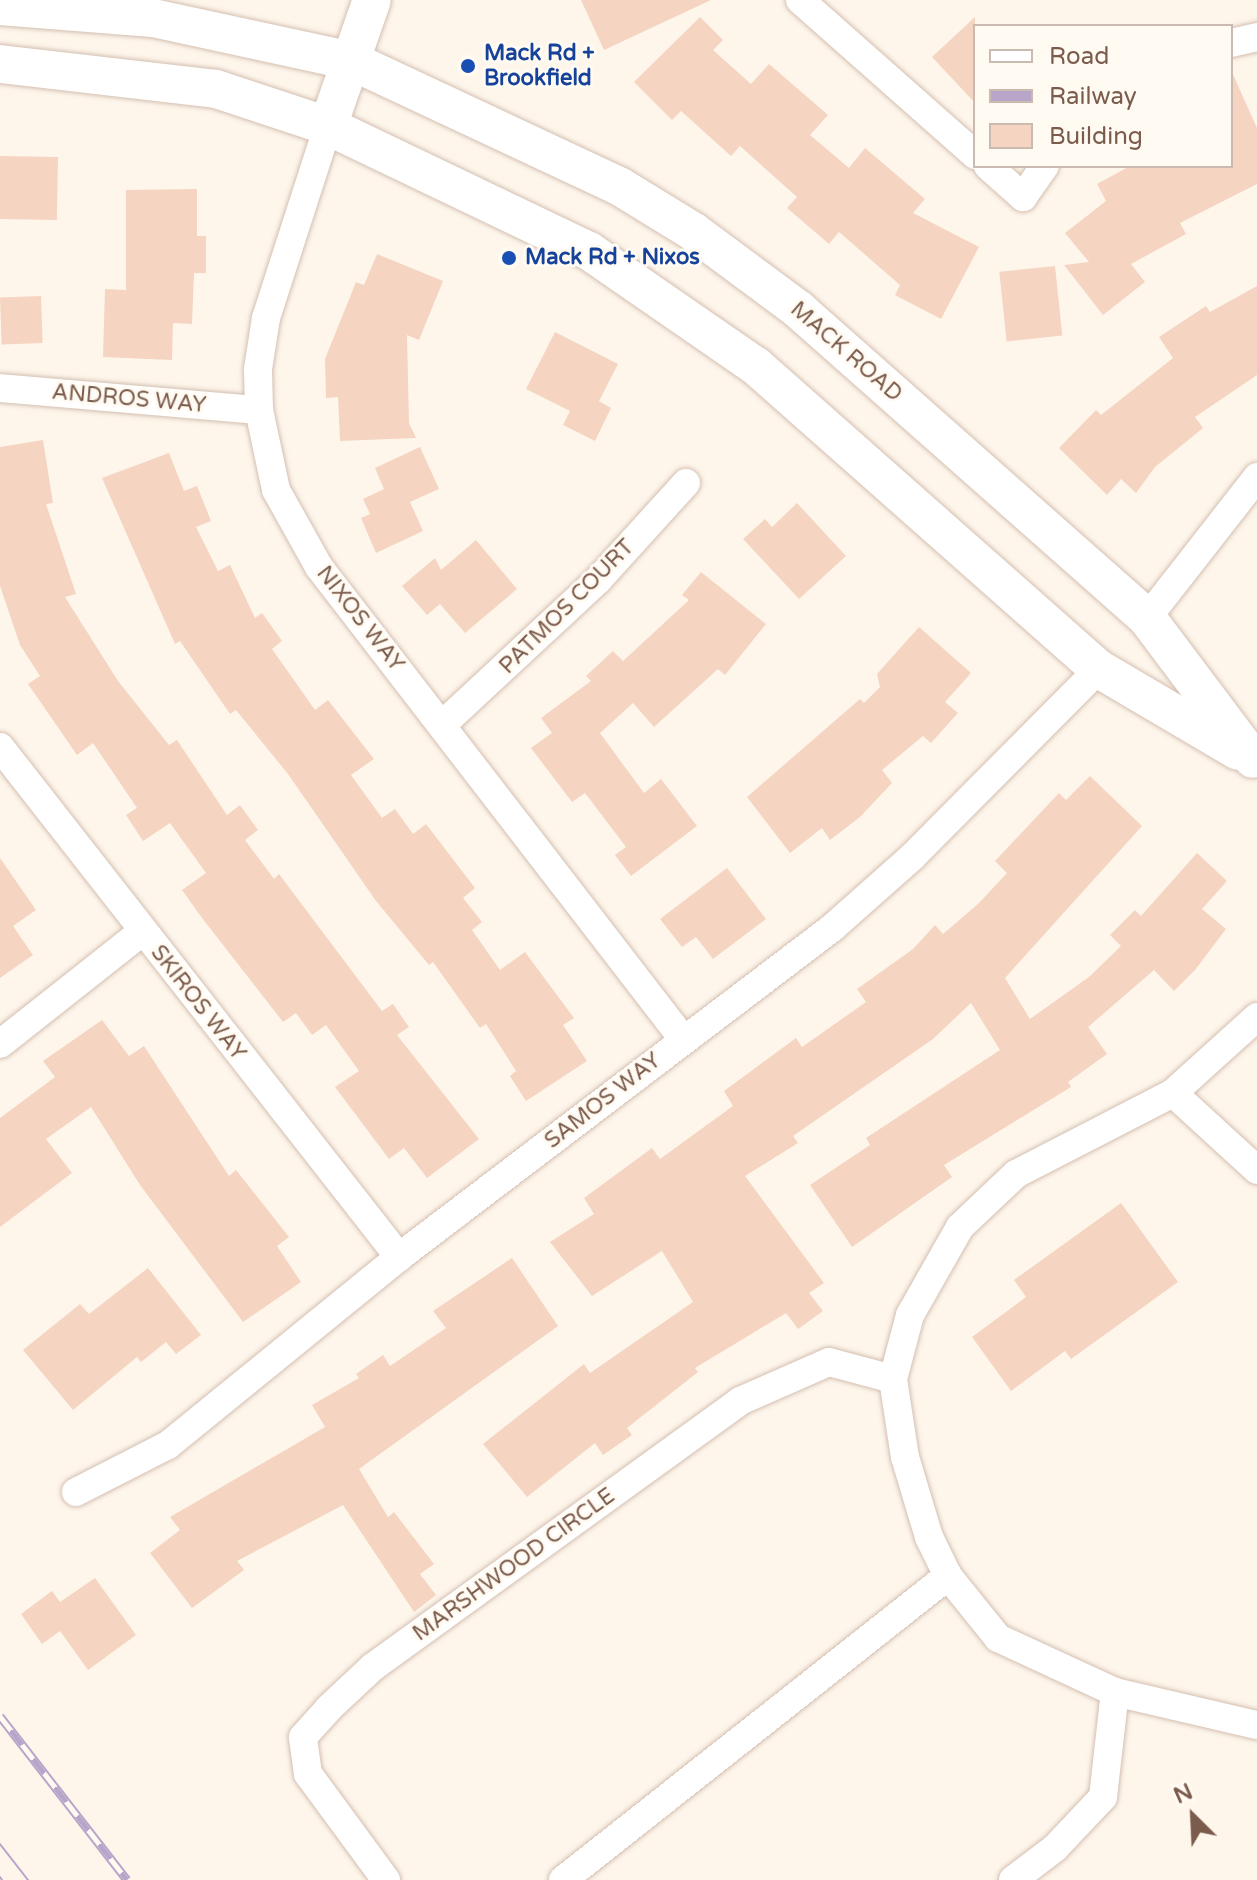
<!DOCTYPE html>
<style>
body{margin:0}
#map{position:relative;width:1257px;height:1880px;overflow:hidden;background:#fef6eb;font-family:"Varela Round",sans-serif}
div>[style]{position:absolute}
.building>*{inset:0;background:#f5d4c1;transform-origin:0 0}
.roads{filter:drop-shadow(0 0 2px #d4bfb1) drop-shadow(0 0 2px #d4bfb1)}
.street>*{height:28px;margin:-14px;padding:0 14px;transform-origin:14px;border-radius:14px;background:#fff}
.secondary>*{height:38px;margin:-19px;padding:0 19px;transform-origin:19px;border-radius:19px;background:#fff}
.tram>*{height:2px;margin:-1px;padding:0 1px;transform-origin:1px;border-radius:1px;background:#b8a6ca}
.rail>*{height:9px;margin-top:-4.5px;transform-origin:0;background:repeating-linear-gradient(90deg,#fffaf2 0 18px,#b8a6ca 0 36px);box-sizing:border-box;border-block:2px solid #b8a6ca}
.dots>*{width:22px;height:22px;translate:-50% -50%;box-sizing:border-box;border:4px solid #fffaf2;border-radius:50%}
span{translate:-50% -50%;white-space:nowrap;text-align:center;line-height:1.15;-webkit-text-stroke:6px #fffaf2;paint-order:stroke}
.transit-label{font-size:22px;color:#164399;font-weight:700}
.left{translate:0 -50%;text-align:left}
.street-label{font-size:22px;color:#7b5b4b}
.legend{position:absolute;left:973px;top:24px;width:260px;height:144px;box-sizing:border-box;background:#fffaf2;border:2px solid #cabaaf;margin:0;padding:10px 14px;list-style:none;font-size:24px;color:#7b5b4b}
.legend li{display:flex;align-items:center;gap:16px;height:40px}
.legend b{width:40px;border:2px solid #cabaaf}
.north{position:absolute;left:1153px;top:1776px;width:80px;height:80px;-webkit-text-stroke:6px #fffaf2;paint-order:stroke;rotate:336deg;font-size:22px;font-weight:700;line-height:32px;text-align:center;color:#7b5b4b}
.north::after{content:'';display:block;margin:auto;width:28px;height:36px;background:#7b5b4b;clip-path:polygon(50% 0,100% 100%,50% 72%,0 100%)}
</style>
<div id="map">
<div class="building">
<i style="clip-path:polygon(581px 0,711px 0,604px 50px)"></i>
<i style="clip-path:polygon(700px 17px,723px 40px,713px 50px,751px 84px,769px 64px,828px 115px,810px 135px,849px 168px,865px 148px,925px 199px,913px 213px,979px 247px,941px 319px,895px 295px,900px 285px,839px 232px,829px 244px,787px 208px,797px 197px,740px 146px,731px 156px,681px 111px,672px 120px,634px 82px)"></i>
<i style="clip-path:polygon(975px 17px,975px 103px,932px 57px)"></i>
<i style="clip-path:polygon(1231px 70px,1257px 128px,1257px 184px,1180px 223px,1186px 234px,1131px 264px,1145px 282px,1103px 315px,1064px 265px,1089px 262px,1065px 233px,1106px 201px,1097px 184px,1130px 166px,1231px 166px)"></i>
<i style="left:0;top:156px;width:58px;height:63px;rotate:1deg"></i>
<i style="clip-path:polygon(197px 189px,197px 236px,206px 236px,206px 273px,194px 273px,192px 324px,173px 323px,172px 360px,103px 357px,105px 289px,126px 290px,126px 190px)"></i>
<i style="clip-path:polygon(377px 254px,443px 281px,419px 340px,407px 335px,409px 423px,416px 438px,340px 441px,338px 397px,326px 398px,325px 359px,356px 282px,364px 285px)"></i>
<i style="left:1055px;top:266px;width:70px;height:56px;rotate:84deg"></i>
<i style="clip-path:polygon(1257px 286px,1257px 375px,1195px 417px,1203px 428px,1155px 467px,1136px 493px,1121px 479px,1107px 495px,1059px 448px,1096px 410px,1101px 415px,1173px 358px,1159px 337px,1206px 306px,1210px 312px)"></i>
<i style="left:41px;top:296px;width:47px;height:41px;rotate:88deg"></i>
<i style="clip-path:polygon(555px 332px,618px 364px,599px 401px,611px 408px,595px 441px,563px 425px,570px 411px,526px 389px)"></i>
<i style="clip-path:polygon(43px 440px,53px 503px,46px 504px,76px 594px,65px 597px,118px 681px,169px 745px,177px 740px,227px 815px,240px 805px,258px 830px,245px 840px,274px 879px,279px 874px,382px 1011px,393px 1004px,409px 1027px,397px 1035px,479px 1139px,427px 1178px,404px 1148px,389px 1159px,335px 1087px,359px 1071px,326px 1025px,312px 1035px,296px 1013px,283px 1022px,202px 918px,182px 890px,206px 873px,170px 823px,143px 841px,126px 815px,137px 808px,93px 743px,77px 755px,28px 684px,40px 676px,20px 645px,0 586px,0 447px)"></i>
<i style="clip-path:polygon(420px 447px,439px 489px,410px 502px,423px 531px,376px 553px,361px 518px,370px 514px,363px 499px,384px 489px,375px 468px)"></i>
<i style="clip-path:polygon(169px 453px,184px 491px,197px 486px,211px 521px,196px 527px,218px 571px,230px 565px,255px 618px,262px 613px,282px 641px,272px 649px,315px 710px,328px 700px,374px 759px,351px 775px,382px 818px,395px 809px,413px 834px,426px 824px,475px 888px,463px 898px,482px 922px,472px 930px,500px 970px,525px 952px,574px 1018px,563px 1025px,587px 1061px,526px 1101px,510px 1076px,516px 1071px,486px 1024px,480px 1028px,433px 962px,429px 965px,376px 901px,288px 774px,236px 710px,230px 714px,180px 641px,175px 644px,102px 478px)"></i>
<i style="clip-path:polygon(797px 503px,846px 556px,799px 599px,743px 539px,765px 519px,772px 527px)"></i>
<i style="clip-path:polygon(476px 540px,517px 589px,465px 633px,440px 604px,427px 615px,402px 586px,435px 558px,441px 570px)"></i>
<i style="clip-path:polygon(701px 572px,766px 624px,725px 675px,718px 669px,654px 727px,633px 703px,600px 733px,644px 793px,661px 779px,697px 826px,631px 876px,615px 855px,626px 847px,585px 793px,572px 802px,531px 748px,552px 733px,541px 718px,591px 681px,586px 676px,613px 651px,623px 661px,689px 600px,682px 595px)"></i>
<i style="clip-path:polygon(919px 627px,971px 673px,945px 702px,958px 713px,931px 743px,923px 736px,882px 770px,892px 783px,860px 817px,830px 840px,822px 828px,790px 853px,747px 797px,860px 699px,864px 703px,880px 687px,877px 674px)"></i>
<i style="clip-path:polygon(1090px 776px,1142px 826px,1005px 978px,1030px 1019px,1089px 977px,1121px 946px,1110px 935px,1135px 910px,1141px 916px,1197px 853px,1227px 881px,1202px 909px,1226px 929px,1195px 970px,1174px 991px,1154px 970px,1088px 1027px,1107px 1054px,1068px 1082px,1071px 1087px,944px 1165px,952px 1177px,852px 1247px,810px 1185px,870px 1145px,866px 1138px,1000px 1050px,971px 1003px,933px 1039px,793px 1136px,798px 1143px,745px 1176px,824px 1283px,809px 1293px,823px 1311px,798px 1329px,786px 1313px,695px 1368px,698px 1372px,627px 1428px,632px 1435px,603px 1455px,595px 1443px,527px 1497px,483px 1444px,584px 1364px,590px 1373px,693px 1302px,662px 1251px,592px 1296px,550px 1242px,594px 1214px,584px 1198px,652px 1148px,660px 1159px,733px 1106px,724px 1091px,796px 1038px,802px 1047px,866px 1002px,857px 989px,913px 949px,935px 925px,943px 934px,978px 904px,1007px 873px,995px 861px,1059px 793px,1066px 800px)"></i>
<i style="clip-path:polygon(0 858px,36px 910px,13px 926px,33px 955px,0 978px)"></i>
<i style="clip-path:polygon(727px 868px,766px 919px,713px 959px,696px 937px,682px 947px,660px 919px)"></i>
<i style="clip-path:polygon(102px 1020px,129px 1056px,144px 1046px,229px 1176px,236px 1170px,289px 1237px,277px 1246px,301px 1282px,243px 1322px,140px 1185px,91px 1107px,46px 1139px,72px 1173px,0 1227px,0 1118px,55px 1077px,43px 1061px)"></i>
<i style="clip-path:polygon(1121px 1203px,1178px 1282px,1071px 1359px,1065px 1351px,1011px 1391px,972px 1337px,1026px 1297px,1014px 1280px)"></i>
<i style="clip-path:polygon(512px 1258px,558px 1326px,359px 1469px,388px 1517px,394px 1512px,434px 1564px,420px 1574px,436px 1595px,414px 1612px,343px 1505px,237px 1561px,244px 1570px,192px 1608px,150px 1553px,180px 1530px,170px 1517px,325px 1427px,312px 1405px,359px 1378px,356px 1374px,383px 1355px,390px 1366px,446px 1328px,433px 1311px)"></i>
<i style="clip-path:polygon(148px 1268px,201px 1335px,176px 1354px,166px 1342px,141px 1362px,137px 1357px,73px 1410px,23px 1350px,80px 1304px,89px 1314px)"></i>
<i style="clip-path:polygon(95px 1578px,136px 1635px,88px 1670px,60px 1631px,42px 1644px,21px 1614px,52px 1591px,60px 1602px)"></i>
</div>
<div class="roads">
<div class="street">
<i style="left:800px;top:0;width:234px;rotate:41.5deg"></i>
<i style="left:1231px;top:43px;width:27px;rotate:-13deg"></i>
<i style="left:328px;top:126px;width:202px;rotate:107.9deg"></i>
<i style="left:266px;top:318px;width:52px;rotate:98.9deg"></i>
<i style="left:258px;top:369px;width:41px;rotate:88.6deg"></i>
<i style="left:259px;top:410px;width:82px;rotate:78deg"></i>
<i style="left:276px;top:490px;width:88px;rotate:60.8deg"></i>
<i style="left:319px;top:567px;width:596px;rotate:52.36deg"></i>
<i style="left:988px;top:166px;width:47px;rotate:41.5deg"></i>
<i style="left:1023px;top:197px;width:38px;rotate:-55deg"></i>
<i style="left:0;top:388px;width:260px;rotate:4.9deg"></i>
<i style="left:1147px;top:618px;width:179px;rotate:-52deg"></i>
<i style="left:443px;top:724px;width:212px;rotate:-42.9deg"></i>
<i style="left:598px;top:580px;width:131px;rotate:-47.8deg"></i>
<i style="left:0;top:747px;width:648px;rotate:51.96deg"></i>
<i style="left:1257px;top:1017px;width:113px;rotate:137.9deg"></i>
<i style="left:1173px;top:1093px;width:177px;rotate:152.7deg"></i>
<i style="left:1016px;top:1174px;width:77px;rotate:136.6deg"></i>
<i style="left:960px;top:1227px;width:101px;rotate:119.6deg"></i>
<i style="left:910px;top:1315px;width:66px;rotate:104.9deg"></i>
<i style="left:893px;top:1379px;width:79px;rotate:81.3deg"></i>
<i style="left:905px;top:1457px;width:84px;rotate:73.3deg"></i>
<i style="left:929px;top:1537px;width:43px;rotate:64deg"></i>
<i style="left:948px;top:1576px;width:80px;rotate:51.1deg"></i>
<i style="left:998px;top:1638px;width:129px;rotate:24.8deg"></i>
<i style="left:1115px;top:1692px;width:146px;rotate:13.1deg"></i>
<i style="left:0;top:1044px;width:181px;rotate:-38.3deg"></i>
<i style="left:1173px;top:1093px;width:114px;rotate:42.5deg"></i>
<i style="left:76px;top:1492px;width:103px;rotate:-27.1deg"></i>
<i style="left:168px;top:1445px;width:298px;rotate:-39.1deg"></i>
<i style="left:399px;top:1257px;width:544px;rotate:-37.23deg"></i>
<i style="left:832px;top:928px;width:107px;rotate:-41.6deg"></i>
<i style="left:912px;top:857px;width:265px;rotate:-45.2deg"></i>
<i style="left:386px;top:1880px;width:132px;rotate:-126.3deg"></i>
<i style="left:308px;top:1774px;width:37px;rotate:-98deg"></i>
<i style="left:303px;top:1737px;width:39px;rotate:-48deg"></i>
<i style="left:329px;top:1708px;width:60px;rotate:-43deg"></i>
<i style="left:373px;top:1667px;width:453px;rotate:-35.9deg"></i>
<i style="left:740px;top:1401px;width:97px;rotate:-23.7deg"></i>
<i style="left:829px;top:1362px;width:66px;rotate:14.9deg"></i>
<i style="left:563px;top:1880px;width:491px;rotate:-38.3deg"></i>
<i style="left:1013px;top:1880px;width:53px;rotate:-37.3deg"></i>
<i style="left:1055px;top:1848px;width:70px;rotate:-46.7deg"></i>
<i style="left:1103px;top:1797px;width:106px;rotate:-83.5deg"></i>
</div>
<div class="secondary">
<i style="left:0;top:6px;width:153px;rotate:4.5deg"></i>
<i style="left:153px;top:18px;width:204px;rotate:12.2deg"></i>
<i style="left:352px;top:61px;width:295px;rotate:25.1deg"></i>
<i style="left:619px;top:186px;width:88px;rotate:31.5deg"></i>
<i style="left:694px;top:232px;width:131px;rotate:36.6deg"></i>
<i style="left:799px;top:310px;width:465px;rotate:41.5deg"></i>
<i style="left:1147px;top:618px;width:176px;rotate:53.1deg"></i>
<i style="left:0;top:64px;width:217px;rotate:6.6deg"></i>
<i style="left:216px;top:89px;width:118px;rotate:18.3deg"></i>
<i style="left:328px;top:126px;width:289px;rotate:25.6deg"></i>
<i style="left:589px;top:251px;width:203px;rotate:34.6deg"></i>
<i style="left:756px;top:366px;width:458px;rotate:41.5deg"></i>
<i style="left:1099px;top:669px;width:161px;rotate:30.5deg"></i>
<i style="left:328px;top:126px;width:133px;rotate:-70.8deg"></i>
</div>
</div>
<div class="tram">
<i style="left:0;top:1844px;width:46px;rotate:52.1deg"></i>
<i style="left:0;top:1877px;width:4px;rotate:56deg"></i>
</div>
<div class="rail">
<i style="left:0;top:1716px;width:207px;rotate:52.2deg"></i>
</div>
<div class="dots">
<i style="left:468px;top:66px;background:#1a4fb4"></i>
<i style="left:509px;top:258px;background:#1a4fb4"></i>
</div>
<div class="transit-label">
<span class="left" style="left:484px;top:66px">Mack Rd +<br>Brookfield</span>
<span class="left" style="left:525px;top:258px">Mack Rd + Nixos</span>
</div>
<div class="street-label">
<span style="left:846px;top:352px;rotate:41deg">MACK ROAD</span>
<span style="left:129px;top:399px;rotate:5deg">ANDROS WAY</span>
<span style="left:567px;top:607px;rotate:-45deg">PATMOS COURT</span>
<span style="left:360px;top:619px;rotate:52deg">NIXOS WAY</span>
<span style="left:198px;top:1003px;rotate:52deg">SKIROS WAY</span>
<span style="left:603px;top:1101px;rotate:-38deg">SAMOS WAY</span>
<span style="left:514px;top:1565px;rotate:-36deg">MARSHWOOD CIRCLE</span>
</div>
<ul class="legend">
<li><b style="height:10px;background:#fff"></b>Road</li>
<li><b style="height:10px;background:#b8a6ca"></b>Railway</li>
<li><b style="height:22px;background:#f5d4c1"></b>Building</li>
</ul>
<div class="north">N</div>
</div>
